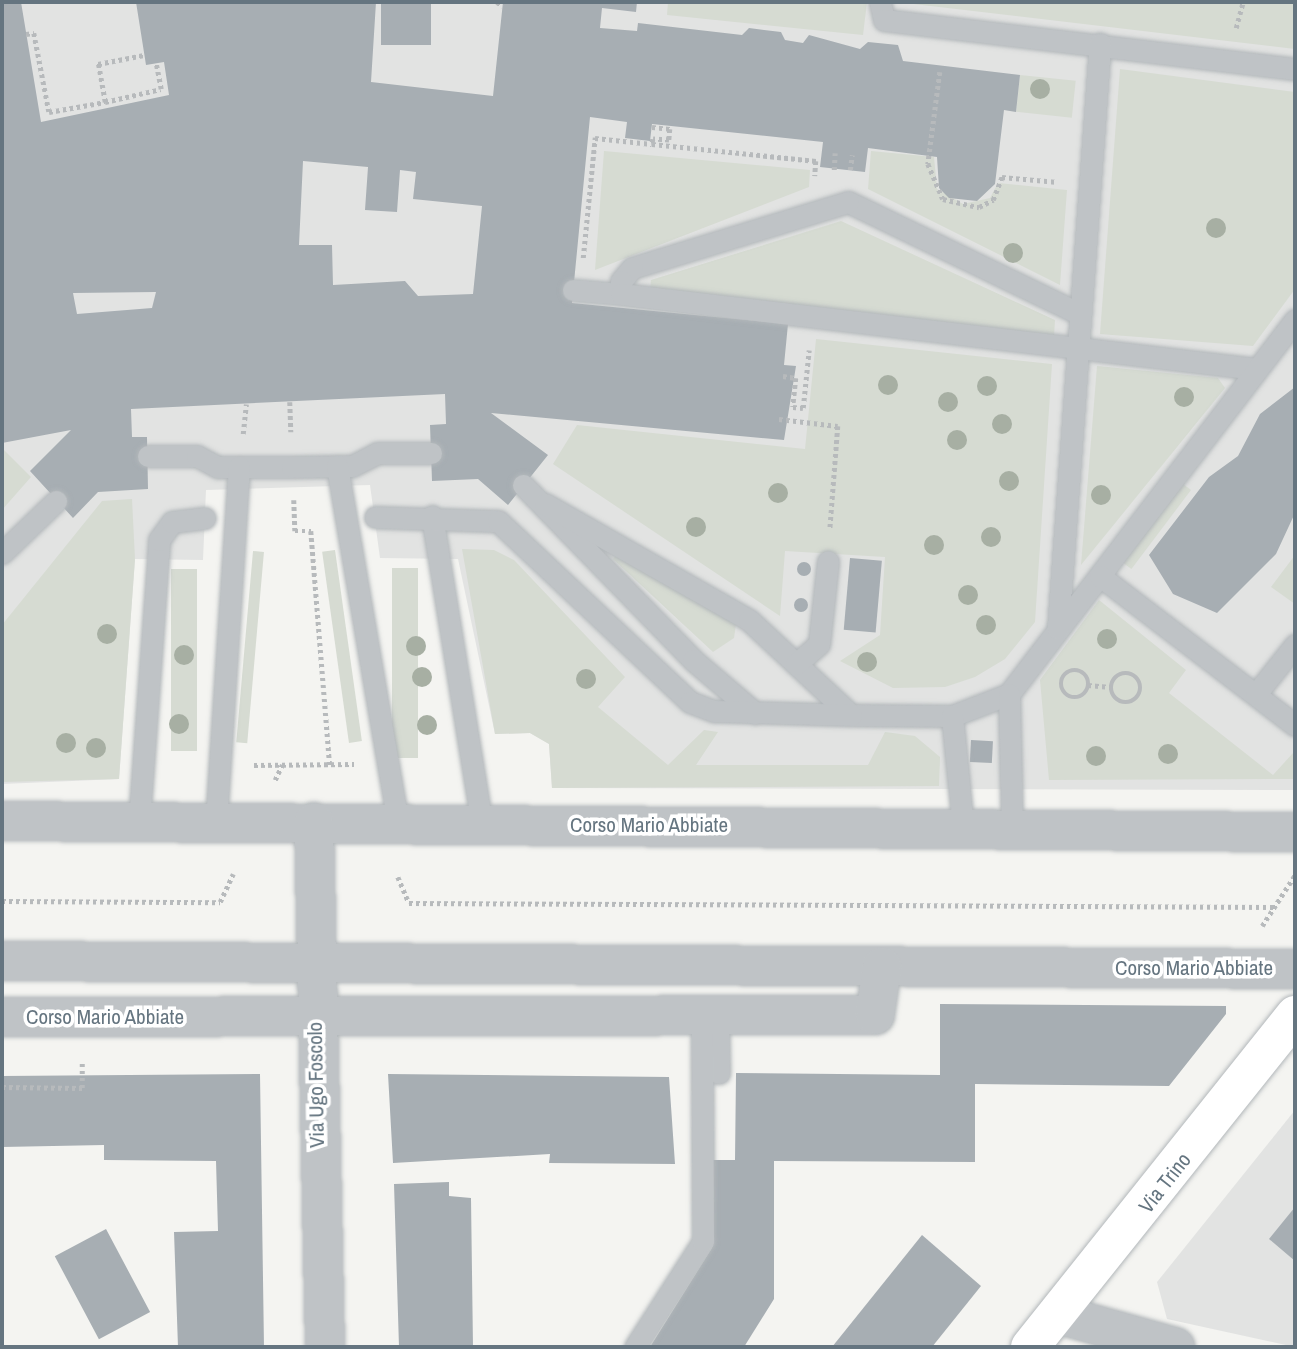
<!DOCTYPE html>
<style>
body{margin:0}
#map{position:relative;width:1297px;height:1349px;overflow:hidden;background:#f4f4f1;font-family:"Archivo Narrow",sans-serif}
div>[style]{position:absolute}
.built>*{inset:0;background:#e2e3e2}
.green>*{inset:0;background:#d6dbd2;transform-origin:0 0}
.building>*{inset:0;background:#a7aeb3;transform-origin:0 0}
.round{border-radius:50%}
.path>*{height:4.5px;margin-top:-2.25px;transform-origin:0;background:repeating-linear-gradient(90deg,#b7babc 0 3.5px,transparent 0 7px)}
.path>.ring{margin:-2.25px;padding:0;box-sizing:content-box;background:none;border:4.5px solid #b7babc;border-radius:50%}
.roads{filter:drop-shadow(0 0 2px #b2b7ba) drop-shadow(0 0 2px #b2b7ba)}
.service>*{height:21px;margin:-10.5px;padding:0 10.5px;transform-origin:10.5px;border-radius:10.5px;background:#bfc3c6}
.minor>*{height:38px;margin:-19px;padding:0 19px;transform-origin:19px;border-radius:19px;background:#bfc3c6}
.secondary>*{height:38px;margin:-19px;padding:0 19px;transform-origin:19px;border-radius:19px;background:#fff}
.trees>*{width:20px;height:20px;margin:-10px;border-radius:50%;background:#a7afa3}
span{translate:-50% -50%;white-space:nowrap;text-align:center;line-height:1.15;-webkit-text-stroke:7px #fff;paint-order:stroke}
.street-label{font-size:21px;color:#657580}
.frame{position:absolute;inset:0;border:4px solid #657580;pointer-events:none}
</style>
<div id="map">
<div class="built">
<i style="clip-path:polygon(2px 2px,1295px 2px,1295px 790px,552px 788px,549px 744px,530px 733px,495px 734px,458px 559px,380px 558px,370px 485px,206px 490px,203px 560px,135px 559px,119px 779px,2px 784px)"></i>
<i style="clip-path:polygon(1295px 1110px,1295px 1347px,1167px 1319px,1157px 1282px)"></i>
</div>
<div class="green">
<i style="clip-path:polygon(668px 2px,867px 2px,863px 35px,667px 15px)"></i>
<i style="clip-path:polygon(1295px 2px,1295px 49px,905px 3px,906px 2px)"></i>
<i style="clip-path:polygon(1120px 69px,1295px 92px,1295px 289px,1253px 346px,1100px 334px)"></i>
<i style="left:1020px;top:75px;width:56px;height:37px;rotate:6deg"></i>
<i style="clip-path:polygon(604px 151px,810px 170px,809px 187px,595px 270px)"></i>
<i style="clip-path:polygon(871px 151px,934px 157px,937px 189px,963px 204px,990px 198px,998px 183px,1067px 190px,1060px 285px,868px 189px)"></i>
<i style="clip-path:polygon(841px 221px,1055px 320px,1054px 337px,650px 290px,651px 280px)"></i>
<i style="clip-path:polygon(816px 339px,1052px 364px,1035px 622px,1005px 659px,975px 677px,945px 687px,893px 688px,840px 661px,880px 635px,885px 557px,785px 551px,780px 616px,553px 464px,577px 425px,805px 449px)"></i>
<i style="clip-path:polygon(1097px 366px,1218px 378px,1225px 388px,1081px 565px)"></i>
<i style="clip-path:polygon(4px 450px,31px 477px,2px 510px,2px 451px)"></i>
<i style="left:1183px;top:484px;width:10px;height:99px;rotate:37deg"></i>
<i style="clip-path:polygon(132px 499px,135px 559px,119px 779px,2px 782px,2px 625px,102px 501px)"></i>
<i style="clip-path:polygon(462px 549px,494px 550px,514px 560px,625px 677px,598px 707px,668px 765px,704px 730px,718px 732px,696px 765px,868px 765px,885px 732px,915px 736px,940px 757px,939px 786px,552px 788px,549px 744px,530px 733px,495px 734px)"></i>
<i style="left:335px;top:550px;width:193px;height:13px;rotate:82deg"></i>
<i style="left:253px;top:551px;width:11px;height:192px;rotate:5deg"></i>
<i style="clip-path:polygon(619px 552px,736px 624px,734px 638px,713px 652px,613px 559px)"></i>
<i style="clip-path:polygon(1295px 555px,1295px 604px,1271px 587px)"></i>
<i style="left:392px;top:568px;width:26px;height:190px"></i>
<i style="left:171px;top:569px;width:26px;height:182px"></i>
<i style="clip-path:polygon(1099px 600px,1186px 670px,1169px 693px,1273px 775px,1293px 753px,1295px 779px,1049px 780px,1040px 680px)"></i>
</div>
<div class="building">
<i style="clip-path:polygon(evenodd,2px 2px,21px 2px,41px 122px,169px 95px,164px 62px,146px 65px,136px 2px,376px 2px,371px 82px,493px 96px,503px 2px,637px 2px,636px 12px,602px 8px,600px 28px,637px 31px,638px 23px,742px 35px,749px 28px,781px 32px,785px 40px,803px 43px,809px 35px,860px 49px,868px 42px,898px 45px,903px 61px,1020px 75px,1016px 112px,1004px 110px,995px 184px,977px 201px,949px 198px,939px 188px,937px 157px,868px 148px,865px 172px,820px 167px,823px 142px,652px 124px,650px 141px,625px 138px,627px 122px,590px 117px,572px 303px,788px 324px,784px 365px,796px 366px,784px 440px,491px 413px,548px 455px,508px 505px,478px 479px,432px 481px,430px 425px,446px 424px,445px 394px,131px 409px,132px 437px,147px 437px,148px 489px,98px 492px,73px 518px,30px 471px,71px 430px,2px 443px,2px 2px,303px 161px,368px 167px,365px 210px,397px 212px,400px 170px,416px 172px,413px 199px,482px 206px,473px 294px,418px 296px,405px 281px,333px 285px,332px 245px,299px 245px,303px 161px,2px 2px,156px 292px,152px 308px,77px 314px,73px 293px,156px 292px)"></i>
<i style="left:381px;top:2px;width:50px;height:43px"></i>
<i style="clip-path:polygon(1295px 387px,1295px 513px,1276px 554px,1217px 613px,1173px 594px,1149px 555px,1209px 477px,1238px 456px,1260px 414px)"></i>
<i style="left:850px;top:558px;width:32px;height:72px;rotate:5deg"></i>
<i class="round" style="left:797px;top:562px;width:14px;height:14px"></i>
<i class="round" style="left:794px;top:598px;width:14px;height:14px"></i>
<i style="left:971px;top:740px;width:22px;height:22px;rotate:3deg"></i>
<i style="clip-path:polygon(940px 1004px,1226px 1006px,1226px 1014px,1169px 1086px,975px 1084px,975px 1162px,774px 1161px,774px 1299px,744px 1347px,650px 1347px,712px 1248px,713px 1160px,735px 1160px,736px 1073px,940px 1075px)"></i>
<i style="clip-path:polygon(260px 1074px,264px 1347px,178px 1347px,174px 1232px,218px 1231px,216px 1161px,104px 1160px,104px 1145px,2px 1147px,2px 1076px)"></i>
<i style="clip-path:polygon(388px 1074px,669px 1077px,675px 1164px,549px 1163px,550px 1154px,393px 1163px)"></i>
<i style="clip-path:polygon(449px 1182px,449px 1196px,471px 1198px,473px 1347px,399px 1347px,394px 1184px)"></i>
<i style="clip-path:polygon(1295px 1207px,1295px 1261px,1269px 1239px)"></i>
<i style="left:106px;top:1229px;width:94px;height:58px;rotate:62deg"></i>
<i style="clip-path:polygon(922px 1235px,981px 1286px,932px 1347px,832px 1347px)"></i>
</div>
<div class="path">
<i style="left:497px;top:2px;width:7px;rotate:34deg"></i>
<i style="left:1236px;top:28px;width:27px;rotate:-75deg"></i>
<i style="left:26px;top:34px;width:8px;rotate:-7deg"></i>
<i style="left:34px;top:33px;width:80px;rotate:79.2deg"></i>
<i style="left:49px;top:112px;width:57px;rotate:-10.1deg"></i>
<i style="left:105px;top:102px;width:39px;rotate:-100deg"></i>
<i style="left:98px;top:64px;width:47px;rotate:-11.1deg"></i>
<i style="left:940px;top:72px;width:93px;rotate:97.4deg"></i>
<i style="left:928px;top:164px;width:38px;rotate:67deg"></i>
<i style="left:943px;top:199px;width:37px;rotate:13deg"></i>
<i style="left:979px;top:207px;width:16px;rotate:-27deg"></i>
<i style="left:993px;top:200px;width:25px;rotate:-69deg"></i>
<i style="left:1002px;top:177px;width:56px;rotate:5.1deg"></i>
<i style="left:105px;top:102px;width:57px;rotate:-13.1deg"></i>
<i style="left:161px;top:89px;width:26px;rotate:-101deg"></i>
<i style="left:652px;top:127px;width:18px;rotate:6deg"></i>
<i style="left:670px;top:129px;width:11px;rotate:95deg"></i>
<i style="left:669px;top:140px;width:16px;rotate:-176deg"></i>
<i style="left:653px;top:139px;width:5px;rotate:101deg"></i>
<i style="left:652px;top:144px;width:165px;rotate:5.9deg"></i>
<i style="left:816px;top:161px;width:15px;rotate:94deg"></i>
<i style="left:834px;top:170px;width:17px;rotate:-87deg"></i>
<i style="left:850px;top:170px;width:15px;rotate:-82deg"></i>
<i style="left:583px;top:258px;width:121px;rotate:-84.3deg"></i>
<i style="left:595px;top:138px;width:57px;rotate:6deg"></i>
<i style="left:783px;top:376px;width:13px;rotate:9deg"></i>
<i style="left:796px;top:378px;width:29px;rotate:96deg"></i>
<i style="left:793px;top:407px;width:10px;rotate:6deg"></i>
<i style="left:803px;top:408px;width:58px;rotate:-84.1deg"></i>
<i style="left:290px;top:402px;width:30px;rotate:88deg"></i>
<i style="left:779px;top:419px;width:59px;rotate:6.8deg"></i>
<i style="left:838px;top:426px;width:103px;rotate:94.4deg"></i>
<i style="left:243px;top:434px;width:30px;rotate:-84deg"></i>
<i style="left:294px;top:500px;width:31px;rotate:88deg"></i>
<i style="left:295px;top:531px;width:16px"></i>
<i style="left:311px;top:531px;width:235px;rotate:85.4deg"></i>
<i class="ring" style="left:1061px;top:670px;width:23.5px;height:23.5px"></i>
<i class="ring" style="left:1111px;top:673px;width:25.5px;height:25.5px"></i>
<i style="left:1088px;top:685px;width:23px;rotate:5deg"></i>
<i style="left:254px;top:765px;width:100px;rotate:-0.6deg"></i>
<i style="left:275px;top:780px;width:17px;rotate:-65deg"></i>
<i style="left:398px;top:877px;width:28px;rotate:67deg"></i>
<i style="left:409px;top:903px;width:865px;rotate:0.26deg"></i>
<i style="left:2px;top:901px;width:218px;rotate:0.3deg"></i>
<i style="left:220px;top:902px;width:31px;rotate:-65deg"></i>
<i style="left:1262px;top:926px;width:61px;rotate:-57.1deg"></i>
<i style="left:2px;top:1087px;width:80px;rotate:0.7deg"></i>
<i style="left:82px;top:1088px;width:28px;rotate:-90deg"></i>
</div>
<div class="roads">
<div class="service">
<i style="left:880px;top:2px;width:18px;rotate:77deg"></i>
<i style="left:884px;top:20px;width:414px;rotate:6.8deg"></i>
<i style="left:573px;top:290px;width:48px;rotate:4.8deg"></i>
<i style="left:1078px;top:313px;width:255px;rotate:-154.2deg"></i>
<i style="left:848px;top:202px;width:226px;rotate:163deg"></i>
<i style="left:632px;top:268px;width:17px;rotate:130deg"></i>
<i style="left:621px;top:281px;width:13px;rotate:90deg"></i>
<i style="left:621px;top:294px;width:640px;rotate:6.73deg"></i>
<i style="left:148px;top:456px;width:49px"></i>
<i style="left:197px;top:456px;width:24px;rotate:28deg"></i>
<i style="left:218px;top:467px;width:74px"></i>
<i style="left:292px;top:467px;width:60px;rotate:-1deg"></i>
<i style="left:352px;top:466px;width:28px;rotate:-27deg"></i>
<i style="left:377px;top:453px;width:54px"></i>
<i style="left:337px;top:466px;width:362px;rotate:80.3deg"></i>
<i style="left:523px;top:485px;width:244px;rotate:45.8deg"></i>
<i style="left:693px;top:660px;width:82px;rotate:40.5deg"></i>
<i style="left:545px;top:504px;width:235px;rotate:29.6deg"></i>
<i style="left:749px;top:620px;width:139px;rotate:43deg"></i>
<i style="left:851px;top:715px;width:101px;rotate:0.6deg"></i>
<i style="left:952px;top:716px;width:61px;rotate:-21.1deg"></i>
<i style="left:1009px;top:694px;width:471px;rotate:-52.6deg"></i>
<i style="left:432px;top:516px;width:312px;rotate:80.8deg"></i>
<i style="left:375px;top:517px;width:123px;rotate:1.9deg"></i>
<i style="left:498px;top:521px;width:264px;rotate:43.3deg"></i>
<i style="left:690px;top:702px;width:26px;rotate:21deg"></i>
<i style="left:714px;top:711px;width:137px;rotate:1.7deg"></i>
<i style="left:2px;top:553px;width:75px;rotate:-43.9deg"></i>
<i style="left:1100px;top:576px;width:245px;rotate:37.4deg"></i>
<i style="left:1058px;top:628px;width:586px;rotate:-85.89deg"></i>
<i style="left:796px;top:664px;width:30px;rotate:-41deg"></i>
<i style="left:819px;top:644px;width:83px;rotate:-83.8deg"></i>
<i style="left:1009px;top:694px;width:133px;rotate:88.7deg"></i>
<i style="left:1256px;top:694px;width:63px;rotate:-51.5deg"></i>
<i style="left:952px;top:716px;width:112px;rotate:84.3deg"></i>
<i style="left:139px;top:822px;width:283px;rotate:-85.9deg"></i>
<i style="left:159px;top:540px;width:22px;rotate:-54deg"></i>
<i style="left:172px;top:522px;width:33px;rotate:-7deg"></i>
<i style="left:216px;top:822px;width:356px;rotate:-86.3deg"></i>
<i style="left:718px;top:1016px;width:57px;rotate:89deg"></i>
<i style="left:635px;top:1347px;width:126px;rotate:-57.3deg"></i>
<i style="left:703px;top:1241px;width:226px;rotate:-90.3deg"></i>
</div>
<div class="minor">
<i style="left:2px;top:821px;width:1293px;rotate:0.49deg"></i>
<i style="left:314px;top:822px;width:525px;rotate:88.8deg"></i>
<i style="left:2px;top:961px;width:1293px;rotate:0.35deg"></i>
<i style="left:2px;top:1017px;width:873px;rotate:-0.13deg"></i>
<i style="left:875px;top:1015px;width:49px;rotate:-81.7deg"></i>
<i style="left:1057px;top:1314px;width:123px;rotate:15.6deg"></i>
</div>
<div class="secondary">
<i style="left:1030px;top:1347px;width:425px;rotate:-51.4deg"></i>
</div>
</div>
<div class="trees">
<i style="left:1040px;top:89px"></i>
<i style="left:1216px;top:228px"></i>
<i style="left:1013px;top:253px"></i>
<i style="left:888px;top:385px"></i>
<i style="left:987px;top:386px"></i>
<i style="left:1184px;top:397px"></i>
<i style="left:948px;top:402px"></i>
<i style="left:1002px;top:424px"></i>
<i style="left:957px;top:440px"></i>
<i style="left:1009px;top:481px"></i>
<i style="left:778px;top:493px"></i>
<i style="left:1101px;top:495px"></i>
<i style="left:696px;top:527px"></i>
<i style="left:991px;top:537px"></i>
<i style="left:934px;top:545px"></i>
<i style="left:968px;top:595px"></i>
<i style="left:986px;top:625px"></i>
<i style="left:107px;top:634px"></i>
<i style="left:1107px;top:639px"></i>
<i style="left:416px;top:646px"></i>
<i style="left:184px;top:655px"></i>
<i style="left:867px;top:662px"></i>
<i style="left:422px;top:677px"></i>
<i style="left:586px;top:679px"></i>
<i style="left:179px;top:724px"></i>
<i style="left:427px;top:725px"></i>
<i style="left:66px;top:743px"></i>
<i style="left:96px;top:748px"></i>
<i style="left:1168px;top:754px"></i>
<i style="left:1096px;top:756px"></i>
</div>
<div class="street-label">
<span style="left:649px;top:825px">Corso Mario Abbiate</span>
<span style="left:1194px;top:968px">Corso Mario Abbiate</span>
<span style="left:105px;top:1017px">Corso Mario Abbiate</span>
<span style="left:316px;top:1085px;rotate:-91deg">Via Ugo Foscolo</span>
<span style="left:1165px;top:1183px;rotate:-52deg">Via Trino</span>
</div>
<div class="frame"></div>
</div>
